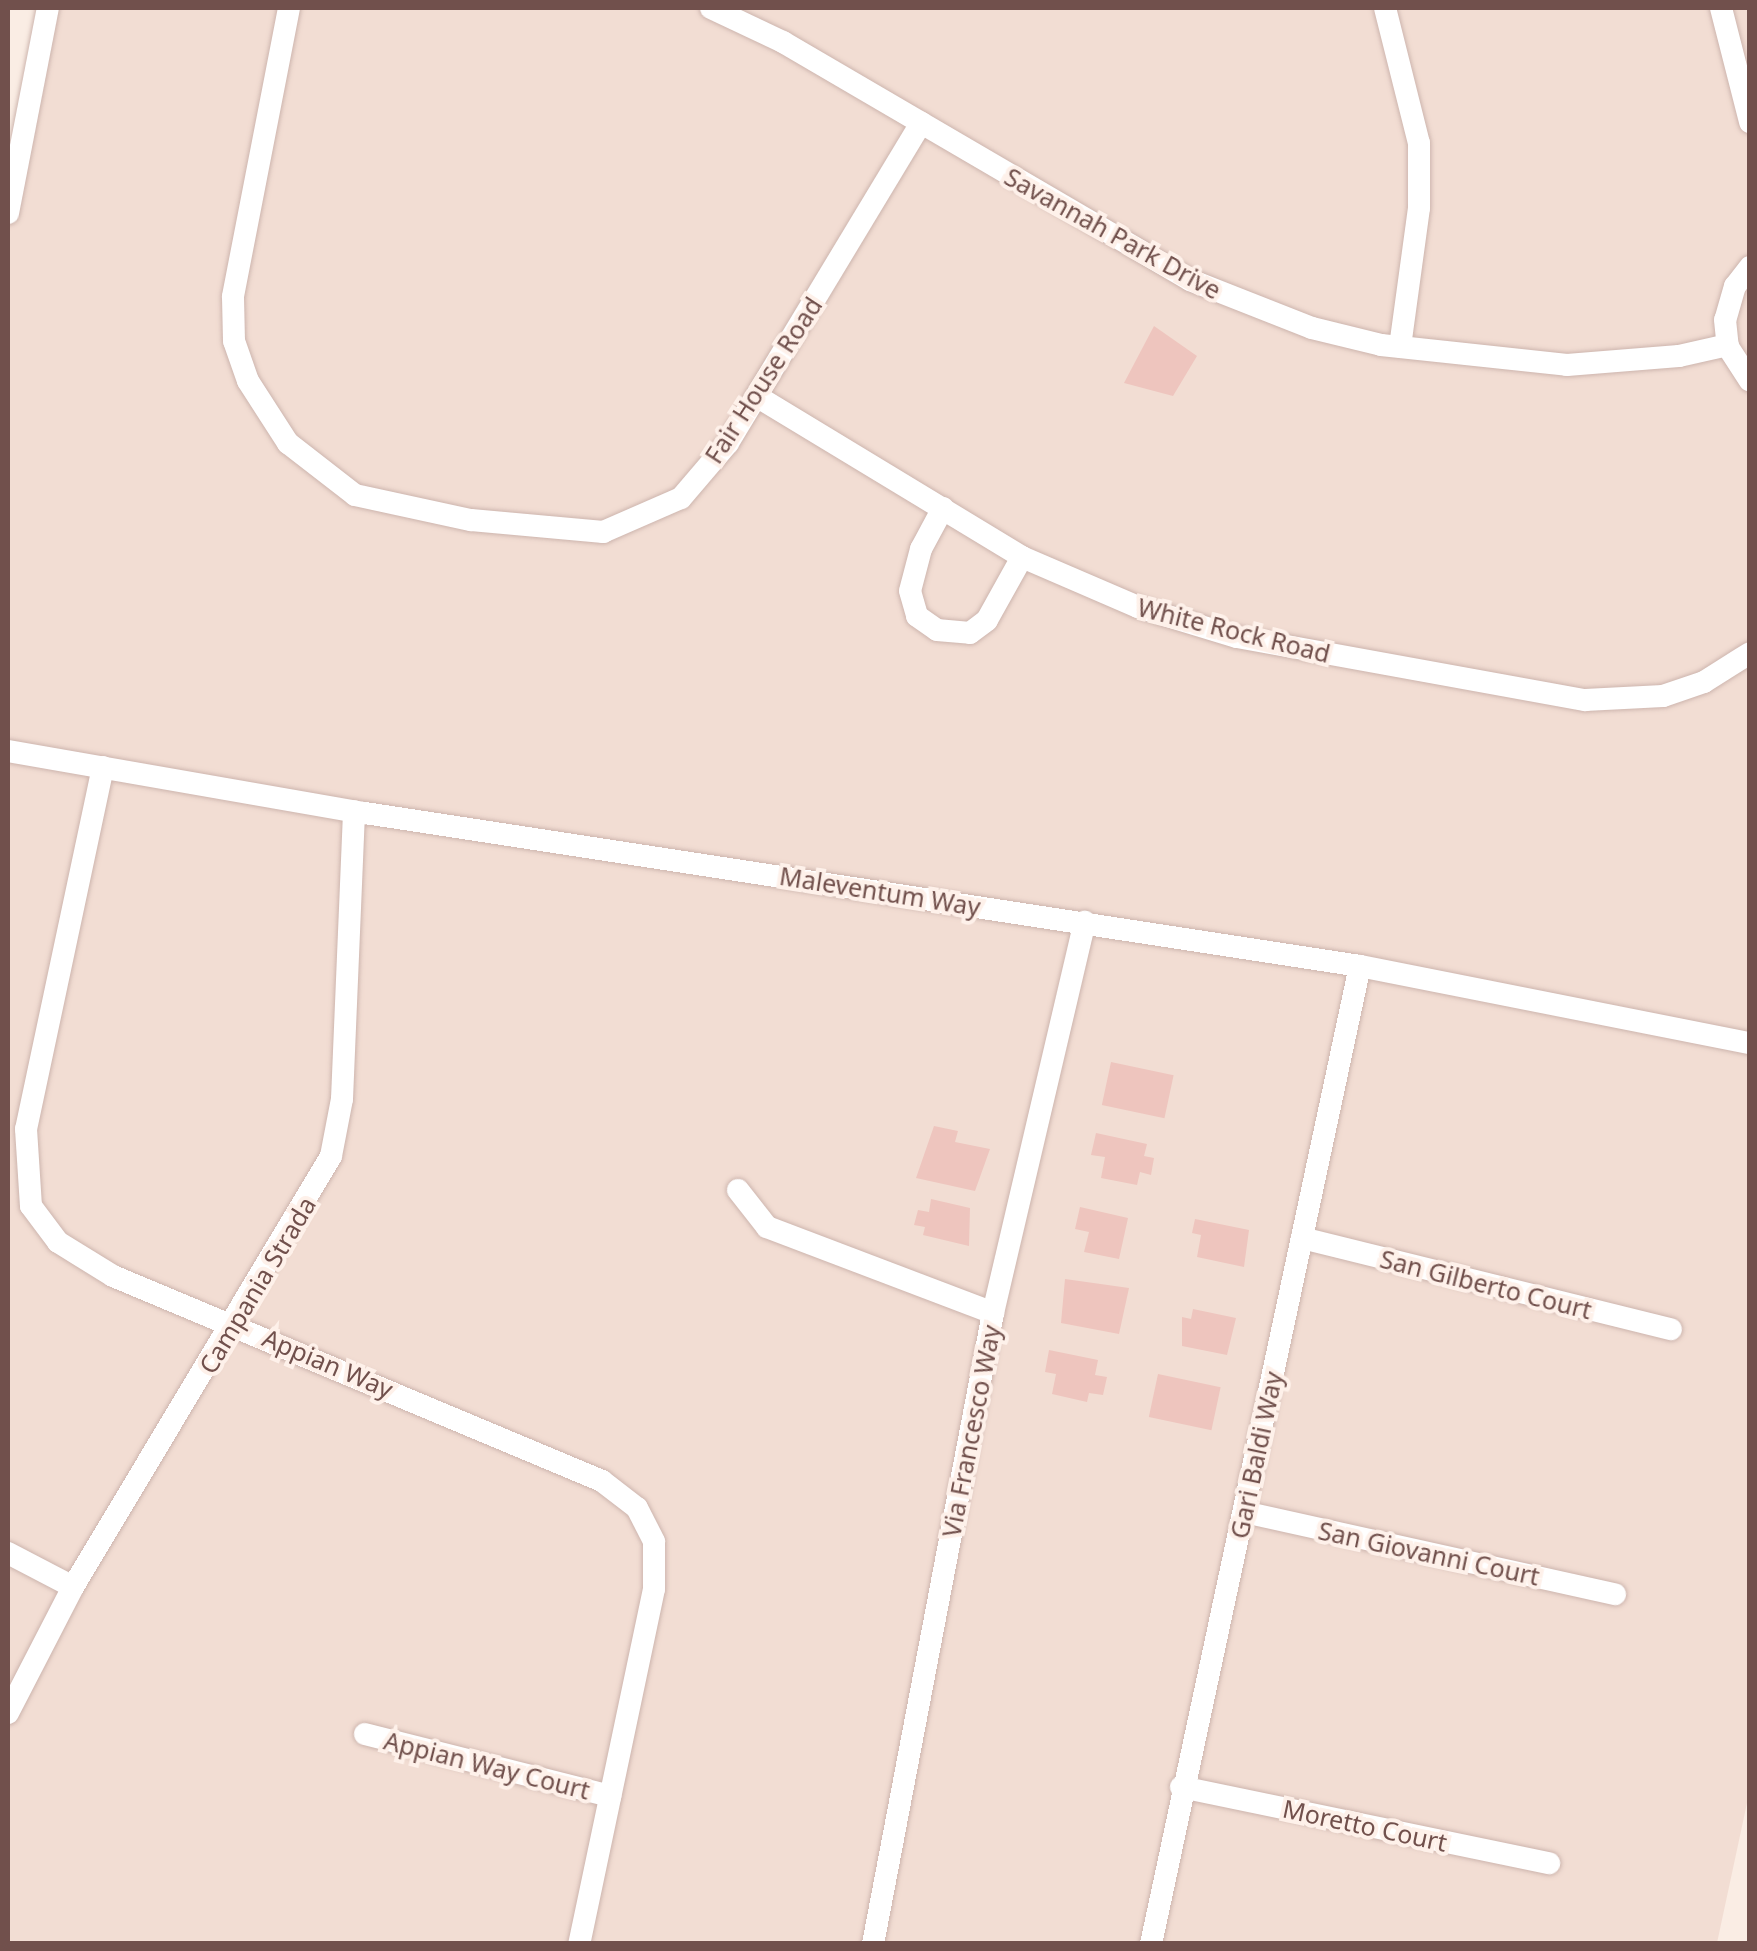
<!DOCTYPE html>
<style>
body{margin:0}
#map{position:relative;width:1757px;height:1951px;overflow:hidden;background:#faede4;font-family:"Noto Sans",sans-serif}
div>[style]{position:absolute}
.residential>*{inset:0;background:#f2ddd3}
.building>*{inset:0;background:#eec5be;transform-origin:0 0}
.roads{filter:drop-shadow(0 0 2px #cdb5ae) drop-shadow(0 0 2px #cdb5ae)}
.minor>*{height:22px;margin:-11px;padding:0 11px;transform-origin:11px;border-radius:11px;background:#fff}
span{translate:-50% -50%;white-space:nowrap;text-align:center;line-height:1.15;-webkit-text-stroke:8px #fef1ea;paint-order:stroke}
.street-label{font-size:25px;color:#71504c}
.frame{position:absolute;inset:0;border:10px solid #71504c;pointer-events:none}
</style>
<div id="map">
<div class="residential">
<i style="clip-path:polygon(48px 8px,1749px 8px,1750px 1789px,1717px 1943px,8px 1944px,8px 213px)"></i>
</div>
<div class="building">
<i style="clip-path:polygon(1154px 326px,1197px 356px,1173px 396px,1124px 383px)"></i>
<i style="left:1111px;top:1062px;width:64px;height:44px;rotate:12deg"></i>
<i style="clip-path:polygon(934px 1126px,958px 1131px,955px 1142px,990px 1149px,975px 1191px,916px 1178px)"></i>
<i style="clip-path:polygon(1096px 1133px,1147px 1144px,1144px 1156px,1154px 1158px,1151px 1175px,1140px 1172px,1137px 1185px,1101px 1178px,1105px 1157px,1091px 1155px)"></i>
<i style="clip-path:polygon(931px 1199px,970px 1208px,969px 1246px,923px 1235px,925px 1227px,914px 1225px,918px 1210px,929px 1212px)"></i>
<i style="clip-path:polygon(1080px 1207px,1128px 1218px,1119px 1259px,1084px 1252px,1089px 1232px,1075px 1229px)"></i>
<i style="clip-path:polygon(1195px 1219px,1249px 1230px,1244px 1267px,1197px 1257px,1201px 1235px,1192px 1233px)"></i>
<i style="clip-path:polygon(1065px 1279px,1129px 1288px,1119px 1334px,1061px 1323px)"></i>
<i style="clip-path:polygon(1193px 1309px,1236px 1318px,1227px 1355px,1182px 1346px,1182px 1317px,1191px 1319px)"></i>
<i style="clip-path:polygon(1049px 1350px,1098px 1360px,1095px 1375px,1107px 1377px,1103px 1395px,1089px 1393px,1087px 1402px,1052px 1394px,1056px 1374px,1045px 1372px)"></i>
<i style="left:1158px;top:1374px;width:64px;height:44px;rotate:12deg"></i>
</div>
<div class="roads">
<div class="minor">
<i style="left:289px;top:8px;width:294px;rotate:101deg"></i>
<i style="left:233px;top:297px;width:44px;rotate:88.7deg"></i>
<i style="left:234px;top:341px;width:42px;rotate:70.7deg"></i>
<i style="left:248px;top:381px;width:74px;rotate:57.2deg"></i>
<i style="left:288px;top:443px;width:85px;rotate:37.8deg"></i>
<i style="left:355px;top:495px;width:119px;rotate:12.2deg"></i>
<i style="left:471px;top:520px;width:133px;rotate:5.2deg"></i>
<i style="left:603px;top:532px;width:85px;rotate:-23.6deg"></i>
<i style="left:681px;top:498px;width:72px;rotate:-49.5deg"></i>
<i style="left:728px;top:443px;width:374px;rotate:-58.9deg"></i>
<i style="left:711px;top:8px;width:80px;rotate:25.3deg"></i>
<i style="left:783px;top:42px;width:471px;rotate:30.3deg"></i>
<i style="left:1190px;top:280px;width:131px;rotate:21.5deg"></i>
<i style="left:1312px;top:328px;width:71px;rotate:13.8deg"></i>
<i style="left:1381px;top:345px;width:187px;rotate:6.1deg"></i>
<i style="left:1567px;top:365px;width:112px;rotate:-4.6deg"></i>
<i style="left:1679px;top:356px;width:50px;rotate:-12.7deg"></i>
<i style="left:1385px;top:8px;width:139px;rotate:75.9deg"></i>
<i style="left:1419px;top:143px;width:65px;rotate:90deg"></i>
<i style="left:1419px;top:208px;width:140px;rotate:97.8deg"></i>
<i style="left:1721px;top:8px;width:118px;rotate:75.7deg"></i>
<i style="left:8px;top:213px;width:209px;rotate:-79deg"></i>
<i style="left:1750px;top:267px;width:24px;rotate:128deg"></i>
<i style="left:1735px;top:286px;width:35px;rotate:106deg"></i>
<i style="left:1725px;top:320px;width:27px;rotate:84deg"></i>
<i style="left:1728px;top:347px;width:40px;rotate:57.1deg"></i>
<i style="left:758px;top:397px;width:309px;rotate:31.2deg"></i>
<i style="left:1022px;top:557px;width:126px;rotate:23.3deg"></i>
<i style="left:1138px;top:607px;width:103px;rotate:16.9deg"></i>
<i style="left:1237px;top:637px;width:354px;rotate:10.3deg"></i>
<i style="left:1585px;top:700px;width:78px;rotate:-2.9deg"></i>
<i style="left:1663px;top:696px;width:43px;rotate:-18.9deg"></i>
<i style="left:1704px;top:682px;width:54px;rotate:-32.2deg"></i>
<i style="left:943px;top:508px;width:47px;rotate:118.2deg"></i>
<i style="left:921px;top:549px;width:43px;rotate:104.7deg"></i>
<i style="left:910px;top:591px;width:26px;rotate:74deg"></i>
<i style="left:917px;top:616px;width:24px;rotate:35deg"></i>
<i style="left:937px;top:630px;width:33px;rotate:5deg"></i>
<i style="left:970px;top:633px;width:21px;rotate:-37deg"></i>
<i style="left:987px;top:620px;width:72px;rotate:-60.9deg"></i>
<i style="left:8px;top:751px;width:362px;rotate:9.9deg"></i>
<i style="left:365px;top:813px;width:1007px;rotate:8.74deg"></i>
<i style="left:1360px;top:966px;width:398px;rotate:11.2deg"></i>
<i style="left:103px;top:767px;width:370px;rotate:102deg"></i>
<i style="left:26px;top:1129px;width:77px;rotate:86.3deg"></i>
<i style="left:31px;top:1206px;width:45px;rotate:53.1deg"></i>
<i style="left:58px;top:1242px;width:65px;rotate:31.7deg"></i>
<i style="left:113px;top:1276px;width:530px;rotate:22.74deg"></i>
<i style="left:602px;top:1481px;width:44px;rotate:37.6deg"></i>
<i style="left:637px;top:1508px;width:38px;rotate:63deg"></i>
<i style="left:654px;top:1542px;width:47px;rotate:90deg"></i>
<i style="left:654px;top:1589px;width:363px;rotate:101.9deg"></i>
<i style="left:738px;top:1190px;width:47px;rotate:51.9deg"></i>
<i style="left:767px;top:1227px;width:242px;rotate:20.8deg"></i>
<i style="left:1302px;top:1238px;width:380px;rotate:13.9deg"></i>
<i style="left:1244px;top:1512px;width:380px;rotate:12.5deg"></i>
<i style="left:8px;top:1553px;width:73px;rotate:27.6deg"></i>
<i style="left:8px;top:1713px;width:142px;rotate:-62.7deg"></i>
<i style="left:73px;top:1587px;width:502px;rotate:-59.09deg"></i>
<i style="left:331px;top:1156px;width:58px;rotate:-79.1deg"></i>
<i style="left:342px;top:1099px;width:288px;rotate:-87.6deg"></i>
<i style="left:365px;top:1734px;width:253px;rotate:14.2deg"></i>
<i style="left:1181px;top:1787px;width:376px;rotate:11.7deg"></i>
<i style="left:873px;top:1944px;width:642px;rotate:-79.23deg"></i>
<i style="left:993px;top:1313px;width:402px;rotate:-76.8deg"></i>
<i style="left:1151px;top:1944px;width:1000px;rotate:-77.94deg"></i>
</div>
</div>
<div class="street-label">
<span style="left:1113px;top:233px;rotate:29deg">Savannah Park Drive</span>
<span style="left:763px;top:380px;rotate:-57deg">Fair House Road</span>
<span style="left:1234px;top:630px;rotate:14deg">White Rock Road</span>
<span style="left:880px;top:891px;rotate:9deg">Maleventum Way</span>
<span style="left:1486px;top:1284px;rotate:14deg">San Gilberto Court</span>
<span style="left:257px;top:1285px;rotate:-59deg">Campania Strada</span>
<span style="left:328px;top:1363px;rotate:23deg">Appian Way</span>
<span style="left:971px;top:1431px;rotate:-79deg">Via Francesco Way</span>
<span style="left:1256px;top:1455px;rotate:-78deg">Gari Baldi Way</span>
<span style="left:1429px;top:1553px;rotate:12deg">San Giovanni Court</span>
<span style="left:487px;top:1765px;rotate:14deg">Appian Way Court</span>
<span style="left:1365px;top:1825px;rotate:12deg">Moretto Court</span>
</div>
<div class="frame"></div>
</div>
